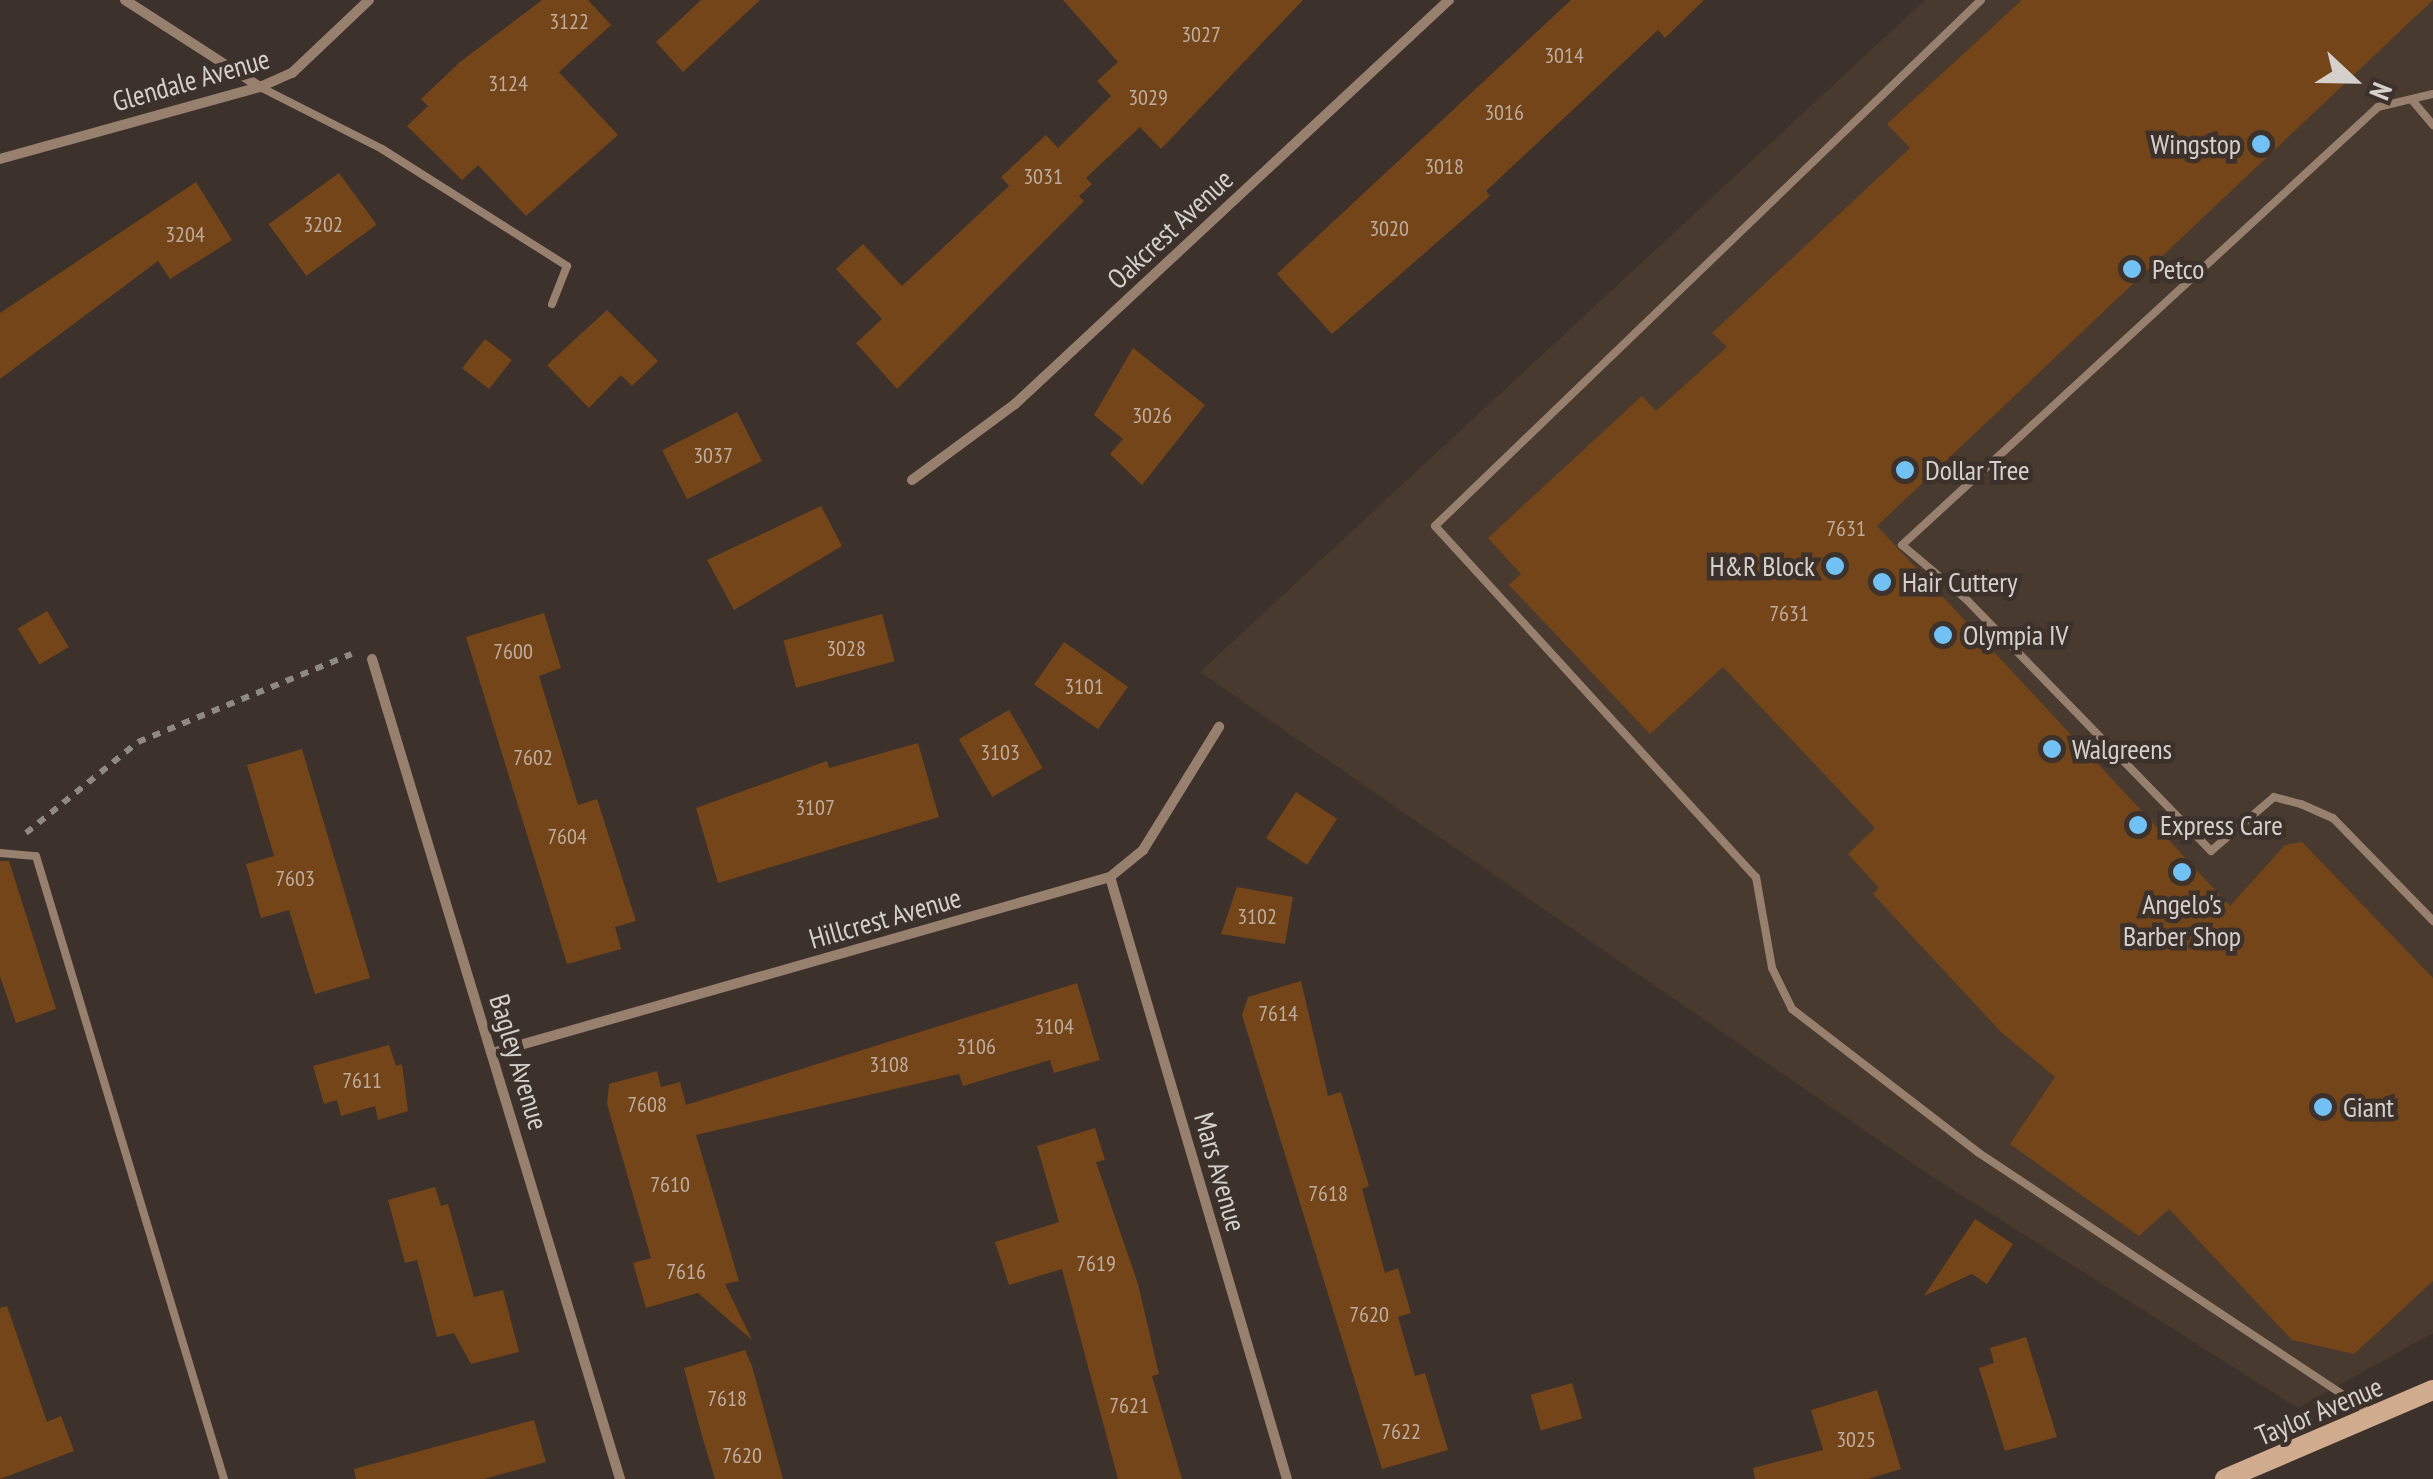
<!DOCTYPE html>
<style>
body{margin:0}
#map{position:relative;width:2433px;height:1479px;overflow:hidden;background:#3c322b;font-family:"PT Sans Narrow",sans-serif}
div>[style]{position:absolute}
.built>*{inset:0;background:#483a2e}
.building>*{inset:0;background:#744518;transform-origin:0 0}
.path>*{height:6px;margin-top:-3px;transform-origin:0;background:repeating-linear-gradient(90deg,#908983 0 8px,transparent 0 16px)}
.service>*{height:8px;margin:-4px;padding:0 4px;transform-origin:4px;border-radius:4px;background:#98806e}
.minor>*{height:10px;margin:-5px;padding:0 5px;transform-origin:5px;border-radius:5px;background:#98806e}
.secondary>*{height:20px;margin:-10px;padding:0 10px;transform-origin:10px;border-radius:10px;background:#d0ab8d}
.dots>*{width:28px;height:28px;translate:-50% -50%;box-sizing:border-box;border:5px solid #3c322b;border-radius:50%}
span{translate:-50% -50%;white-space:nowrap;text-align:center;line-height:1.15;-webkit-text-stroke:9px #3c322b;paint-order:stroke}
.number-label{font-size:22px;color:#bead9f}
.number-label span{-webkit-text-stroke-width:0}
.street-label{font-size:28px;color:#d6d0cc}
.poi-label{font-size:28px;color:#d6d0cc}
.right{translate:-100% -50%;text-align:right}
.left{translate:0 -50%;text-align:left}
.north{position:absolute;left:2303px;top:30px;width:100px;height:100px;-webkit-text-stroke:8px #3c322b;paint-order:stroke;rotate:112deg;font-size:28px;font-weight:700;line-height:40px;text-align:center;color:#d6d0cc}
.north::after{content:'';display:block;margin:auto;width:35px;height:45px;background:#d6d0cc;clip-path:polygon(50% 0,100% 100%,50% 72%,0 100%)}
</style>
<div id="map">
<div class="built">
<i style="clip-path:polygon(1925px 0,2433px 0,2433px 1333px,2298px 1408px,1928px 1174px,1200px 672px)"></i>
</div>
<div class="building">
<i style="clip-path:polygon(542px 0,588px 0,611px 25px,559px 72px,618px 135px,526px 216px,478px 165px,462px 180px,407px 126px,428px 106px,421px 99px,460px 62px)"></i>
<i style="clip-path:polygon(701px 0,760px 0,683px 72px,656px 42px)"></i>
<i style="clip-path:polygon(1063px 0,1303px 0,1161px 149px,1140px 127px,1086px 178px,1092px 184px,1079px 196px,1084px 201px,897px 389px,856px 343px,882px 319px,836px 269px,863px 244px,902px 286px,1009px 186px,1001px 177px,1046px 135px,1058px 148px,1111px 96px,1097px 81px,1118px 62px)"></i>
<i style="clip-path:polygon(1571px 0,1704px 0,1665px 38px,1658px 30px,1486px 191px,1490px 196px,1332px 334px,1277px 274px)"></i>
<i style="clip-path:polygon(2022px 0,2433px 0,1877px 526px,2230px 906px,2285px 845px,2302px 842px,2433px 978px,2433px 1281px,2354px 1354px,2292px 1340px,2169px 1209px,2139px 1236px,2010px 1144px,2055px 1077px,2001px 1032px,1873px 894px,1879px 888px,1848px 854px,1875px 828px,1723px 667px,1650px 734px,1509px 585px,1521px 574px,1488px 538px,1642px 396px,1656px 411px,1727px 347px,1712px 333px,1910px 148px,1887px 124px)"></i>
<i style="left:339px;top:173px;width:64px;height:87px;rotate:54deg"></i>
<i style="clip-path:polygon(196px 182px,232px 240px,170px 279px,158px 261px,0 379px,0 313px)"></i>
<i style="clip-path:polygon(607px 310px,658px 361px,632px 386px,621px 375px,589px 408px,547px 365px)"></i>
<i style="left:485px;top:339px;width:34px;height:37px;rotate:38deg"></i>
<i style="clip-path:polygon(1133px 348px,1205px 405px,1142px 485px,1110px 454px,1123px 439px,1094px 415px)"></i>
<i style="left:737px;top:412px;width:55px;height:84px;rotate:63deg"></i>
<i style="clip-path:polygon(821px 506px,842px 546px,734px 610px,707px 560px)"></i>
<i style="left:47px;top:611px;width:42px;height:34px;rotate:59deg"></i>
<i style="clip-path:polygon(544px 613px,561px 668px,539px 676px,560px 745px,578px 805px,597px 799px,636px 921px,615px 927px,621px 949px,567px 964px,466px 637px)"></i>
<i style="left:882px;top:614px;width:49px;height:102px;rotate:75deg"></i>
<i style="left:1064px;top:642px;width:78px;height:52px;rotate:35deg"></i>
<i style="left:1009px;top:710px;width:67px;height:58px;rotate:60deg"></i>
<i style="clip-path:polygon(918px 743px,939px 817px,718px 883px,696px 808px,827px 761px,829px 768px)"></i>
<i style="clip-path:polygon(302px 749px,370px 978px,315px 994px,289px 910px,261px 918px,246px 864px,274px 856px,247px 765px)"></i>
<i style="left:1296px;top:792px;width:49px;height:55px;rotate:33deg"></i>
<i style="clip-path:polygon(0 861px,9px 861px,56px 1009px,16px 1023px,0 976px)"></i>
<i style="clip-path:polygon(1237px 887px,1293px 897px,1285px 944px,1221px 934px)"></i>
<i style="clip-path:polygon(1301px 981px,1328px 1096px,1341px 1092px,1369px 1186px,1362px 1189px,1385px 1273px,1398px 1268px,1411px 1313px,1398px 1317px,1415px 1376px,1425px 1373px,1448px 1450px,1382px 1469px,1242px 1015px,1248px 997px)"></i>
<i style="clip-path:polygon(1077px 983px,1100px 1060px,1054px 1073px,1050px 1060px,963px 1086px,959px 1074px,696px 1135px,739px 1281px,725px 1284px,752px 1340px,698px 1293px,646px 1308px,633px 1263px,651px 1258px,607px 1104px,609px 1084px,657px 1071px,661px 1087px,680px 1082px,686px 1105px)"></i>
<i style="clip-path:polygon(389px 1045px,396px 1066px,402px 1064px,408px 1111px,378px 1120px,375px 1106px,341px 1116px,337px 1100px,324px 1104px,313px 1066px)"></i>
<i style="clip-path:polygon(1095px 1128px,1105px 1160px,1096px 1162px,1138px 1284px,1159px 1374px,1152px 1376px,1182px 1479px,1118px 1479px,1062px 1269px,1009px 1285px,995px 1242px,1059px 1222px,1037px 1146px)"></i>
<i style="clip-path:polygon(435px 1187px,441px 1206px,448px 1204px,474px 1297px,503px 1290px,519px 1352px,471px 1364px,454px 1333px,437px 1337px,417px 1260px,405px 1263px,388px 1200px)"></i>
<i style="clip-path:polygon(1975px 1219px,2013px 1244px,1987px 1284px,1972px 1274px,1924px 1296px)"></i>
<i style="clip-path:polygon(7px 1306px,47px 1422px,61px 1416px,74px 1451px,0 1479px,0 1308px)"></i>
<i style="clip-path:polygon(2026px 1337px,2057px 1437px,2005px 1451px,1979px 1368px,1994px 1363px,1990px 1348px)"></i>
<i style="clip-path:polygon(745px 1350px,752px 1366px,783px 1479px,715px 1479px,702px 1436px,684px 1368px)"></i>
<i style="left:1572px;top:1383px;width:37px;height:43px;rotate:74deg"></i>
<i style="clip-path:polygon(1877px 1390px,1901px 1469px,1868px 1479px,1755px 1479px,1753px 1468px,1823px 1450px,1811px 1410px)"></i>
<i style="clip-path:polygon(534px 1420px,546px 1462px,484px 1479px,356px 1479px,354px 1469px)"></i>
</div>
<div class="path">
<i style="left:26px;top:833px;width:144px;rotate:-39.1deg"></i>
<i style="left:138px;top:742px;width:231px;rotate:-22.4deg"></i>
</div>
<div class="service">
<i style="left:1981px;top:0;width:758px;rotate:136.07deg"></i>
<i style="left:1435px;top:526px;width:476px;rotate:47.6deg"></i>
<i style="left:1756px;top:877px;width:92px;rotate:80deg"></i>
<i style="left:1772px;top:968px;width:46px;rotate:64deg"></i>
<i style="left:1792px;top:1009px;width:236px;rotate:37.6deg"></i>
<i style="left:1979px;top:1153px;width:472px;rotate:33.6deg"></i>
<i style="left:260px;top:87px;width:137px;rotate:26.9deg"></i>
<i style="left:382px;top:149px;width:219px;rotate:32.3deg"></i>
<i style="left:567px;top:266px;width:41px;rotate:111.5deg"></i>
<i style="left:2433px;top:94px;width:57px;rotate:166.7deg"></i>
<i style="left:2378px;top:107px;width:647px;rotate:137.38deg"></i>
<i style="left:1902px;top:545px;width:82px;rotate:40.1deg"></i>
<i style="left:1965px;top:598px;width:353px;rotate:45.8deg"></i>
<i style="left:2211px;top:851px;width:83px;rotate:-40.6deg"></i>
<i style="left:2274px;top:797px;width:28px;rotate:15deg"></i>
<i style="left:2301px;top:804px;width:35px;rotate:24deg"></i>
<i style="left:2333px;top:818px;width:144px;rotate:45.8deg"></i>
<i style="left:2412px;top:100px;width:33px;rotate:50deg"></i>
<i style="left:0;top:853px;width:36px;rotate:5deg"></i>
<i style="left:36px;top:856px;width:651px;rotate:73.21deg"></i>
</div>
<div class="minor">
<i style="left:125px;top:0;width:161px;rotate:32.8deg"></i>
<i style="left:0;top:159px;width:270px;rotate:-15.5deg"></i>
<i style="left:260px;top:87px;width:35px;rotate:-24deg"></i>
<i style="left:292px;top:73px;width:106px;rotate:-43.5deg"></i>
<i style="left:912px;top:480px;width:128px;rotate:-36.4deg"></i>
<i style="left:1015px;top:404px;width:593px;rotate:-42.95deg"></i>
<i style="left:372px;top:659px;width:857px;rotate:73.17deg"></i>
<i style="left:1110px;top:877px;width:627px;rotate:73.62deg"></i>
<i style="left:492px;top:1053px;width:643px;rotate:-15.9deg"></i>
<i style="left:1110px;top:877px;width:43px;rotate:-39.3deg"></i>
<i style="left:1143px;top:850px;width:145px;rotate:-58.3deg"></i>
</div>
<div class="secondary">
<i style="left:2225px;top:1479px;width:226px;rotate:-23.2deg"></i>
</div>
<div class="dots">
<i style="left:2261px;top:144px;background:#71c1f5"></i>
<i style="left:2132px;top:269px;background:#71c1f5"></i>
<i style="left:1905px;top:470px;background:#71c1f5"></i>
<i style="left:1835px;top:566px;background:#71c1f5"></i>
<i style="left:1882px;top:582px;background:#71c1f5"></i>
<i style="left:1943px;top:635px;background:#71c1f5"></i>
<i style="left:2052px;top:749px;background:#71c1f5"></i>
<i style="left:2138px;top:825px;background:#71c1f5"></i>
<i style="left:2182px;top:872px;background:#71c1f5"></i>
<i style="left:2323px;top:1107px;background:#71c1f5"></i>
</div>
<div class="number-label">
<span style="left:569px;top:22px">3122</span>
<span style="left:1201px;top:35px">3027</span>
<span style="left:1564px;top:56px">3014</span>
<span style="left:508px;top:84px">3124</span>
<span style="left:1148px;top:98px">3029</span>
<span style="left:1504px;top:113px">3016</span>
<span style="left:1444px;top:167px">3018</span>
<span style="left:1043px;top:177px">3031</span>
<span style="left:323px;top:225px">3202</span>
<span style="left:1389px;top:229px">3020</span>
<span style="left:185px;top:235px">3204</span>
<span style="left:1152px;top:416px">3026</span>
<span style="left:713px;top:456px">3037</span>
<span style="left:1846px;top:529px">7631</span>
<span style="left:1789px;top:614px">7631</span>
<span style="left:846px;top:649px">3028</span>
<span style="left:513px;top:652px">7600</span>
<span style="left:1084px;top:687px">3101</span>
<span style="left:1000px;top:753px">3103</span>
<span style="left:533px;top:758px">7602</span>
<span style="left:815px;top:808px">3107</span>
<span style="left:567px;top:837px">7604</span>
<span style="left:295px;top:879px">7603</span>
<span style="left:1257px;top:917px">3102</span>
<span style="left:1278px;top:1014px">7614</span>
<span style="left:1054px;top:1027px">3104</span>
<span style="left:976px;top:1047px">3106</span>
<span style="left:889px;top:1065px">3108</span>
<span style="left:362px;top:1081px">7611</span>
<span style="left:647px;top:1105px">7608</span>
<span style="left:670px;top:1185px">7610</span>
<span style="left:1328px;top:1194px">7618</span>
<span style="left:1096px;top:1264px">7619</span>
<span style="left:686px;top:1272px">7616</span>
<span style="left:1369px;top:1315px">7620</span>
<span style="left:727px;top:1399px">7618</span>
<span style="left:1129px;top:1406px">7621</span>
<span style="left:1401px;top:1432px">7622</span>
<span style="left:1856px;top:1440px">3025</span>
<span style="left:742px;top:1456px">7620</span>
</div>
<div class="street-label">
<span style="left:191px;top:80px;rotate:-16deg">Glendale Avenue</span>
<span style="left:1170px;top:229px;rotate:-43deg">Oakcrest Avenue</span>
<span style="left:885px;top:918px;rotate:-16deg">Hillcrest Avenue</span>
<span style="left:519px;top:1062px;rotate:73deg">Bagley Avenue</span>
<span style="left:1220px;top:1172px;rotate:74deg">Mars Avenue</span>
<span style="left:2319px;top:1411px;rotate:-23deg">Taylor Avenue</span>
</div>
<div class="poi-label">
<span class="right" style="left:2241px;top:144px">Wingstop</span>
<span class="left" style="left:2152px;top:269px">Petco</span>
<span class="left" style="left:1925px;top:470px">Dollar Tree</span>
<span class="right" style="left:1815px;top:566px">H&amp;R Block</span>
<span class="left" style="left:1902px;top:582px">Hair Cuttery</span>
<span class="left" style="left:1963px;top:635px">Olympia IV</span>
<span class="left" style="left:2072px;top:749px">Walgreens</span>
<span class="left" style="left:2160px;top:825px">Express Care</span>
<span style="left:2182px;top:920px">Angelo's<br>Barber Shop</span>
<span class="left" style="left:2343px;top:1107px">Giant</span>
</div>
<div class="north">N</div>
</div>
